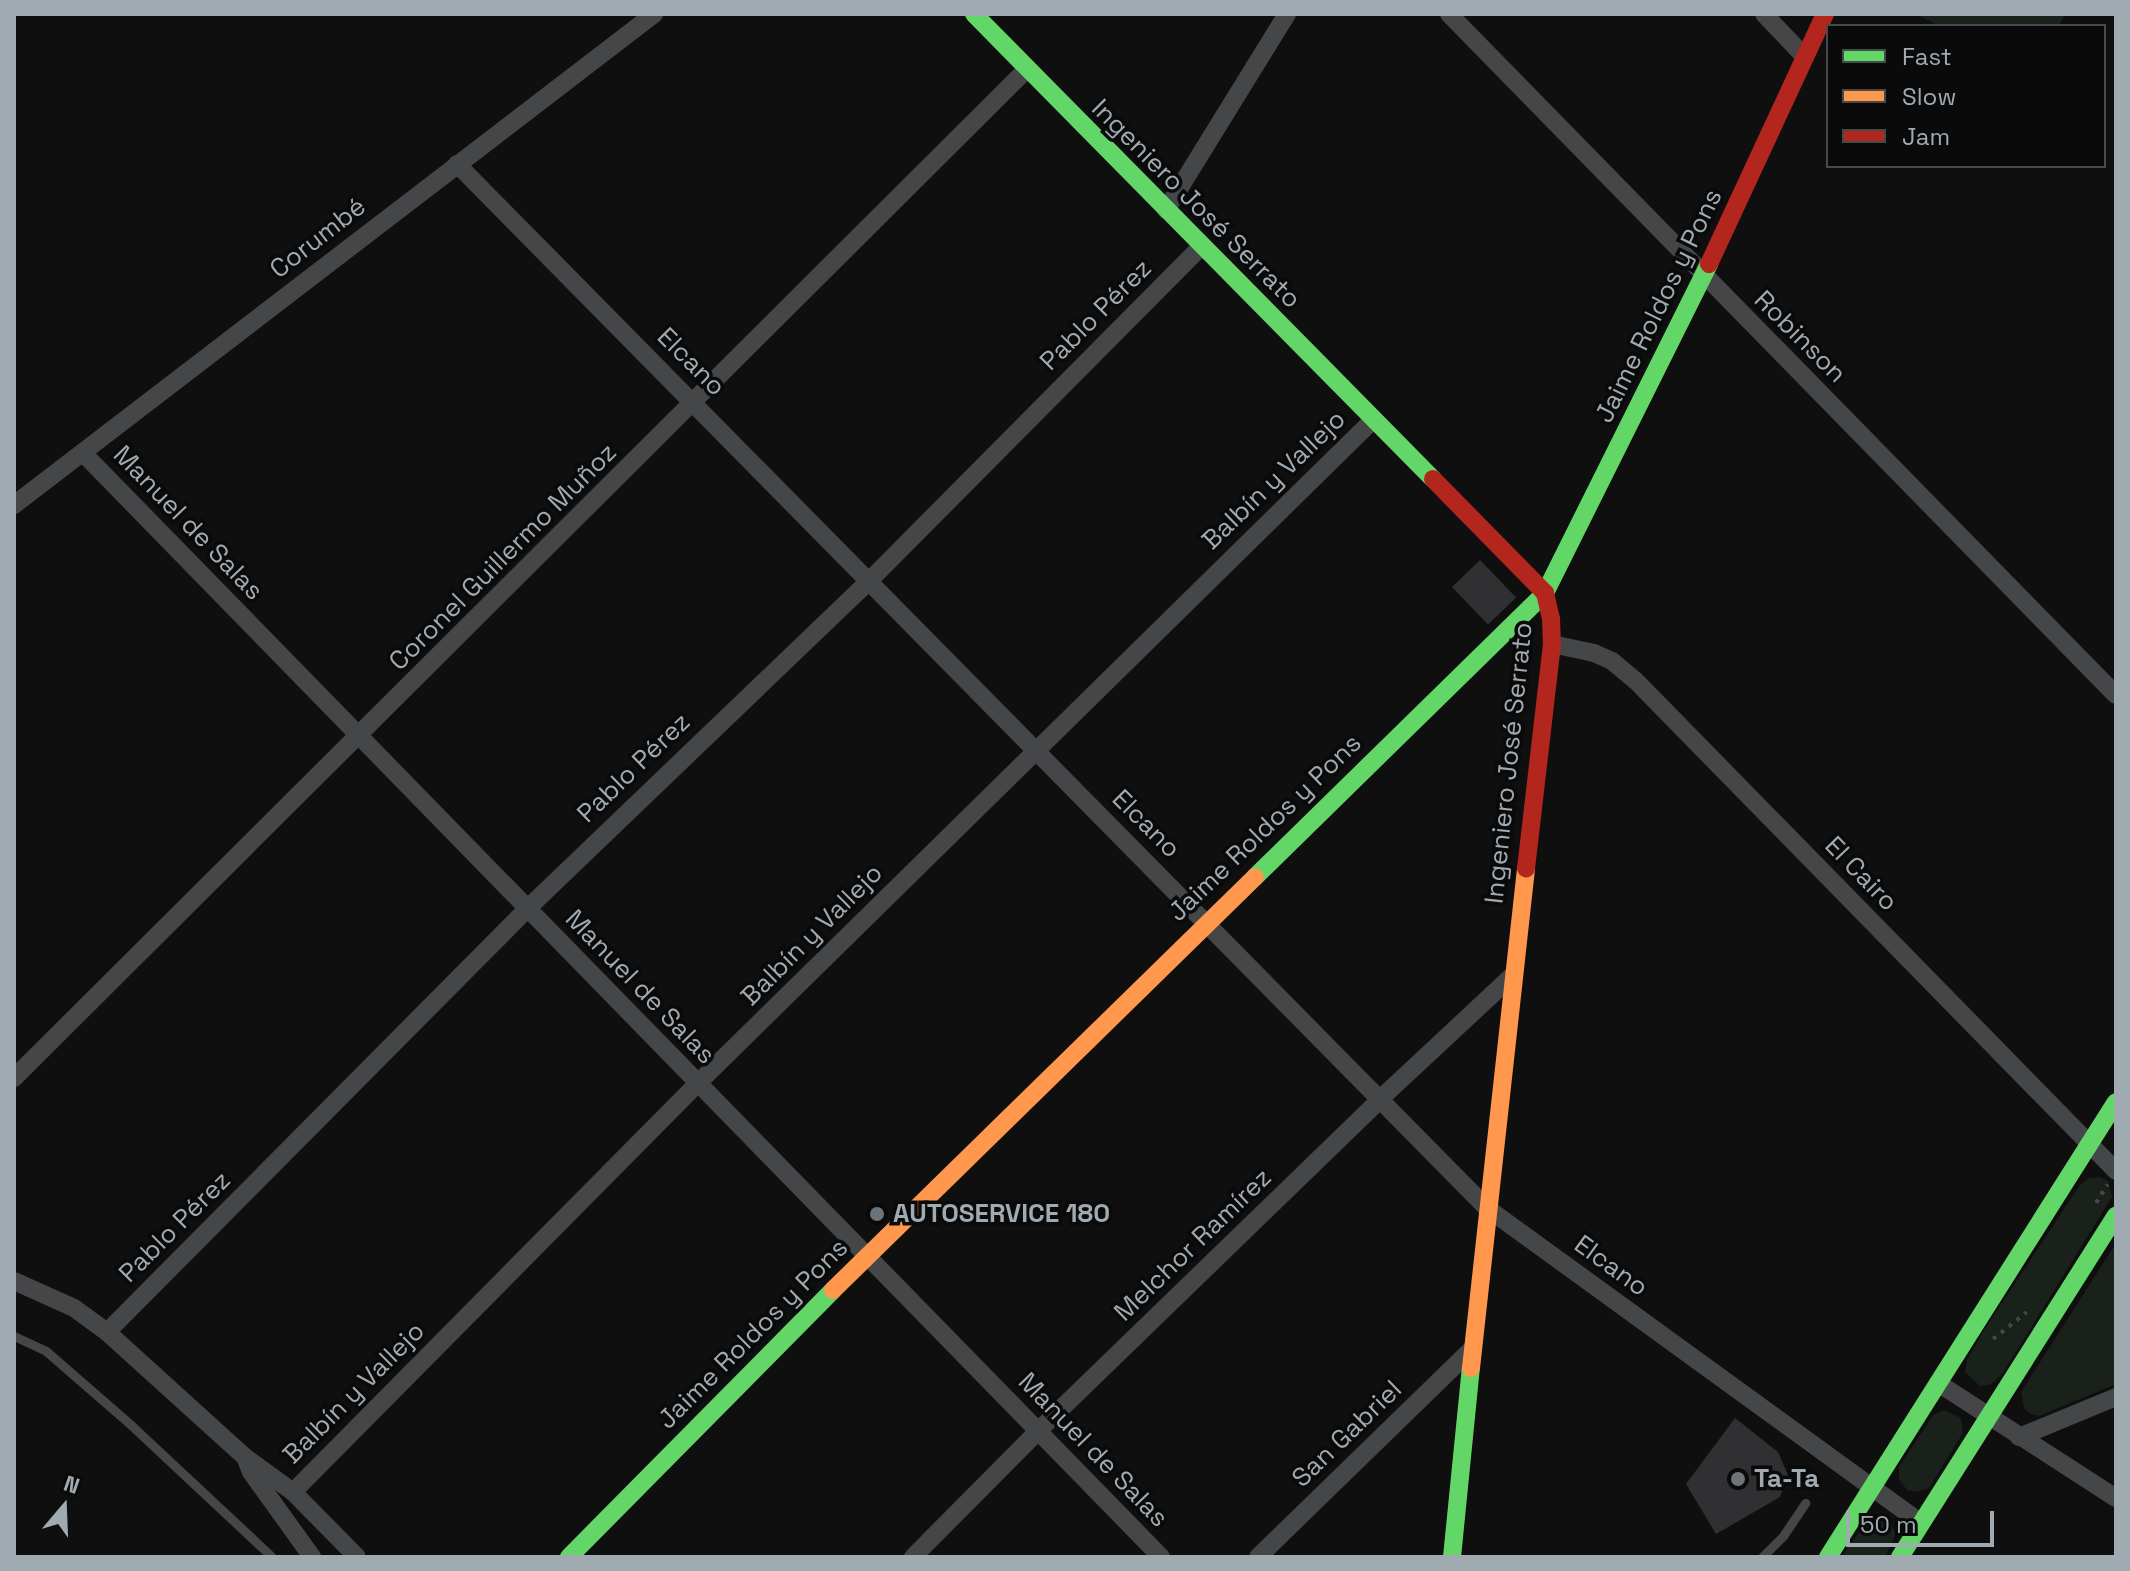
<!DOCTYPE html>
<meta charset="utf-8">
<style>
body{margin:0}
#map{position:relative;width:2130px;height:1571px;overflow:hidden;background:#0f0f10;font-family:"Space Grotesk",sans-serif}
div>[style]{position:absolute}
.green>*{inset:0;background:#1a201a}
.building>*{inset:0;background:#303032;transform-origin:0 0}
.path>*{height:4px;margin-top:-2px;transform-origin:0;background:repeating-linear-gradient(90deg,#45484a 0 4px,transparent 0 10px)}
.lane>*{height:9px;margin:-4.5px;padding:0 4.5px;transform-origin:4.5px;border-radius:4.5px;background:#444648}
.street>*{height:18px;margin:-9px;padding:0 9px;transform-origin:9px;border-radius:9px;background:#444648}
.fast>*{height:18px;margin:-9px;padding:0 9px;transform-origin:9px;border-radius:9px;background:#63d668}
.slow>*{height:18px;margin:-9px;padding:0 9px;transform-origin:9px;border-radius:9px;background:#ff974d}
.jam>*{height:18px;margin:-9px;padding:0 9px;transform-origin:9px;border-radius:9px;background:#b3261e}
.dots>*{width:22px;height:22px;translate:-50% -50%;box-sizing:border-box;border:4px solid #0a0a0b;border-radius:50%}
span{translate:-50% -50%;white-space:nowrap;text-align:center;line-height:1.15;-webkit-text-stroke:7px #0a0a0b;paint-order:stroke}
.street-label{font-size:26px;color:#a0aab1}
.poi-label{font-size:26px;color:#a0aab1;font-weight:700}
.left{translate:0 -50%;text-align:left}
.frame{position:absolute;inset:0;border:16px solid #a0aab1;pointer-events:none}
.legend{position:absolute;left:1826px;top:24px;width:280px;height:144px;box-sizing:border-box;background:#0a0a0b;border:2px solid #464a4d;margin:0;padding:10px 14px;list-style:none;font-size:24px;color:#a0aab1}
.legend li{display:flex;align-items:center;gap:16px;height:40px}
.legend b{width:40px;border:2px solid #464a4d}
.north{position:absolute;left:24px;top:1467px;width:80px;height:80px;-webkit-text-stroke:6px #0a0a0b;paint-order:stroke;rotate:19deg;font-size:22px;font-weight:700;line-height:32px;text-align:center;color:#a0aab1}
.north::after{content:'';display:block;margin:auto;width:28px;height:36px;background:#a0aab1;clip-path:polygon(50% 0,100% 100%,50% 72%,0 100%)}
.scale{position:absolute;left:1846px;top:1511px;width:148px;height:36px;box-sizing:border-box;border:4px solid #a0aab1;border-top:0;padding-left:10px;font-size:24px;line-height:28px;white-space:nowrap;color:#a0aab1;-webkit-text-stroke:6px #0a0a0b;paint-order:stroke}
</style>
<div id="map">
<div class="green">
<i style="clip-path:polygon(1915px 14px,2065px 14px,2059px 26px,1940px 26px)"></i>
<i style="clip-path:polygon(2100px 1177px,2108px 1181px,2112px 1197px,2003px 1373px,1990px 1385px,1980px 1386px,1965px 1372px,1967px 1360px,1984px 1330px,2080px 1185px,2089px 1178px)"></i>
<i style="clip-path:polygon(2116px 1243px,2116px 1384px,2039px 1416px,2030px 1414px,2024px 1408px,2021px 1392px)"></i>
<i style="clip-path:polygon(1944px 1410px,1961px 1418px,1963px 1433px,1929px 1488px,1918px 1492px,1907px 1490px,1899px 1479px,1899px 1467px,1933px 1415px)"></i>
<i style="clip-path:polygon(1879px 1517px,1891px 1523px,1896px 1534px,1885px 1557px,1841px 1557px,1868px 1520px)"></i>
</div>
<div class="building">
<i style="left:1480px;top:560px;width:52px;height:39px;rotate:46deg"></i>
<i style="clip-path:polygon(1735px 1418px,1778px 1452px,1788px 1475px,1780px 1497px,1716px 1534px,1686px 1484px)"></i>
</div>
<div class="path">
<i style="left:2096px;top:1203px;width:22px;rotate:-58deg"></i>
<i style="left:1993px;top:1339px;width:43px;rotate:-38.5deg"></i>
</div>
<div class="lane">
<i style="left:14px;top:1336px;width:35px;rotate:25deg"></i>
<i style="left:46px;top:1351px;width:113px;rotate:41deg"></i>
<i style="left:131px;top:1425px;width:192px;rotate:43.1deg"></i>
<i style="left:1762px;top:1557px;width:30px;rotate:-45deg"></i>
<i style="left:1783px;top:1536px;width:40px;rotate:-56deg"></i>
</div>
<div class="street">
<i style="left:1449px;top:14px;width:953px;rotate:45.6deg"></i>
<i style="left:1764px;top:14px;width:58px;rotate:46.4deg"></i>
<i style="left:457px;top:164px;width:1467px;rotate:45.39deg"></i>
<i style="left:1487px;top:1208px;width:536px;rotate:35.97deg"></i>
<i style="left:1166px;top:210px;width:230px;rotate:-58.3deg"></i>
<i style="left:83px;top:453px;width:1543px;rotate:45.68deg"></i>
<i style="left:14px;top:505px;width:807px;rotate:-37.49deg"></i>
<i style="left:1552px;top:644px;width:43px;rotate:12.1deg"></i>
<i style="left:1594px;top:653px;width:20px;rotate:24deg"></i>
<i style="left:1612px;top:661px;width:31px;rotate:40deg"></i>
<i style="left:1636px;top:681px;width:686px;rotate:45.59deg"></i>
<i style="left:14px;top:1078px;width:1430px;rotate:-44.89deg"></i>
<i style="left:14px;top:1281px;width:66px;rotate:24.2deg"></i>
<i style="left:74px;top:1308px;width:41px;rotate:36deg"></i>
<i style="left:107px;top:1332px;width:186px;rotate:42.2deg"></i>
<i style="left:245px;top:1457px;width:59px;rotate:36.1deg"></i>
<i style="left:293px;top:1492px;width:91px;rotate:45.4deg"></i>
<i style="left:107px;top:1332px;width:598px;rotate:-45.2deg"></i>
<i style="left:528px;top:908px;width:474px;rotate:-43.8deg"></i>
<i style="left:870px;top:580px;width:470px;rotate:-45.2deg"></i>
<i style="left:1938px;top:1383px;width:212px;rotate:32.9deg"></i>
<i style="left:2019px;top:1437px;width:105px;rotate:-22.4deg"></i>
<i style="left:245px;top:1457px;width:16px;rotate:68deg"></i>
<i style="left:251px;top:1472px;width:105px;rotate:54.3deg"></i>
<i style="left:293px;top:1492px;width:576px;rotate:-45.28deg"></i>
<i style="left:698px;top:1083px;width:946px;rotate:-44.49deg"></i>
<i style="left:913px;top:1557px;width:177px;rotate:-45.2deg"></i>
<i style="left:1038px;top:1431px;width:475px;rotate:-44.1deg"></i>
<i style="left:1379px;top:1100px;width:183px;rotate:-43deg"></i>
<i style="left:1258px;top:1557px;width:298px;rotate:-44.2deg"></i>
</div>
<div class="fast">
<i style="left:974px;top:14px;width:653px;rotate:45.37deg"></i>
<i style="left:1255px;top:877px;width:406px;rotate:-44.4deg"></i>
<i style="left:1545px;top:593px;width:368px;rotate:-63.5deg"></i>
<i style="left:569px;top:1557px;width:375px;rotate:-45.3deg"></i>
<i style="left:1452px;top:1557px;width:190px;rotate:-84.3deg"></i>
<i style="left:1828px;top:1557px;width:538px;rotate:-57.67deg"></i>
<i style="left:1900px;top:1557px;width:404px;rotate:-57.7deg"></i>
</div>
<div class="slow">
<i style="left:833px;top:1290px;width:590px;rotate:-44.38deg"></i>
<i style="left:1471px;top:1368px;width:502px;rotate:-83.71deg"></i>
</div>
<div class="jam">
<i style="left:1709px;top:264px;width:276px;rotate:-65.1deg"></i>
<i style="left:1433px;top:479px;width:160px;rotate:45.5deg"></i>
<i style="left:1545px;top:593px;width:26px;rotate:77deg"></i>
<i style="left:1551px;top:618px;width:26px;rotate:88deg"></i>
<i style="left:1552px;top:644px;width:226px;rotate:96.6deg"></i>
</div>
<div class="dots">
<i style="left:877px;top:1214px;background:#6d7479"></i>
<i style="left:1738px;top:1479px;background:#6d7479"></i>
</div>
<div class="street-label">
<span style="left:1196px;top:204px;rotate:45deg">Ingeniero José Serrato</span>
<span style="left:318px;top:238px;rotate:-38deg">Corumbé</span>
<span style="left:1659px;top:306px;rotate:-64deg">Jaime Roldos y Pons</span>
<span style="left:1096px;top:315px;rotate:-45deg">Pablo Pérez</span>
<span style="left:1800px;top:337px;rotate:45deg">Robinson</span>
<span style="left:691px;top:362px;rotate:45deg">Elcano</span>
<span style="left:1274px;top:480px;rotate:-44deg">Balbín y Vallejo</span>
<span style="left:188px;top:523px;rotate:46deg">Manuel de Salas</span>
<span style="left:503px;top:557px;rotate:-45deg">Coronel Guillermo Muñoz</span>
<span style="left:1509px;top:763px;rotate:-84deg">Ingeniero José Serrato</span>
<span style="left:634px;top:768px;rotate:-44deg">Pablo Pérez</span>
<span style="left:1146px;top:824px;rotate:45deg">Elcano</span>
<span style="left:1265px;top:828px;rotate:-44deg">Jaime Roldos y Pons</span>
<span style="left:1861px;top:874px;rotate:46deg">El Cairo</span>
<span style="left:812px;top:935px;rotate:-45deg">Balbín y Vallejo</span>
<span style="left:640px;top:987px;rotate:46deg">Manuel de Salas</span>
<span style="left:175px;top:1227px;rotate:-45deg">Pablo Pérez</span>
<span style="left:1193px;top:1245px;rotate:-44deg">Melchor Ramírez</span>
<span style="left:1611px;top:1266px;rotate:36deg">Elcano</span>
<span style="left:753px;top:1334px;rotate:-45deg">Jaime Roldos y Pons</span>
<span style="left:354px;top:1393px;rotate:-45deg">Balbín y Vallejo</span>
<span style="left:1347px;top:1434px;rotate:-44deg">San Gabriel</span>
<span style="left:1093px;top:1450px;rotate:46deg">Manuel de Salas</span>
</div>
<div class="poi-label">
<span class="left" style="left:893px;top:1214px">AUTOSERVICE 180</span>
<span class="left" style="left:1754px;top:1479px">Ta-Ta</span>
</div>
<div class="frame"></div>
<ul class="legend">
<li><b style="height:10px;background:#63d668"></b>Fast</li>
<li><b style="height:10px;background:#ff974d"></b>Slow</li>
<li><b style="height:10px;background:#b3261e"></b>Jam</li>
</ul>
<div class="north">N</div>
<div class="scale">50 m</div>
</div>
